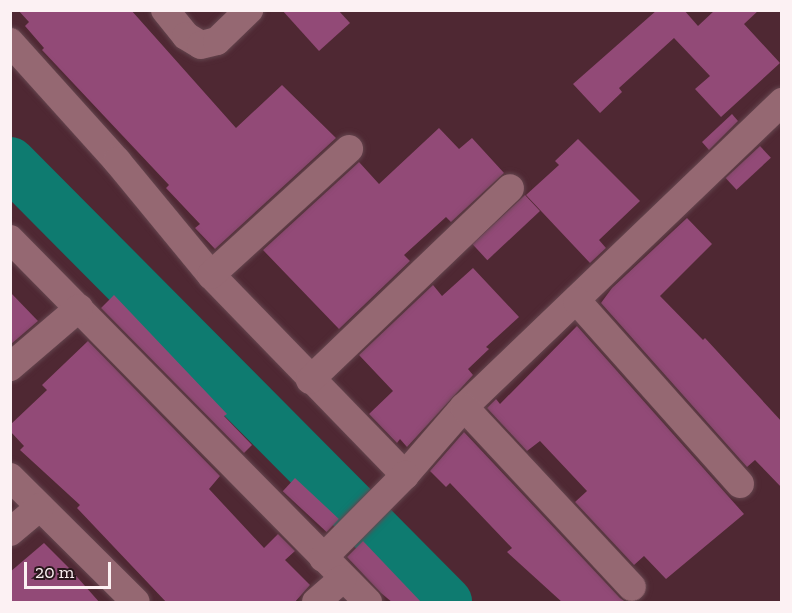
<!DOCTYPE html>
<style>
body{margin:0}
#map{position:relative;width:792px;height:613px;overflow:hidden;background:#4f2833;font-family:"Zilla Slab",serif}
div>[style]{position:absolute}
.river>*{height:52px;margin:-26px;padding:0 26px;transform-origin:26px;border-radius:26px;background:#0e7b70}
.building>*{inset:0;background:#924a77;transform-origin:0 0}
.roads{filter:drop-shadow(0 0 2px #64454e) drop-shadow(0 0 2px #64454e)}
.street>*{height:28px;margin:-14px;padding:0 14px;transform-origin:14px;border-radius:14px;background:#956872}
span{translate:-50% -50%;white-space:nowrap;text-align:center;line-height:1.15;-webkit-text-stroke:4.5px #2a171c;paint-order:stroke}
.frame{position:absolute;inset:0;border:12px solid #fcf1f3;pointer-events:none}
.scale{position:absolute;left:24px;top:562px;width:87px;height:27px;box-sizing:border-box;border:3px solid #fcf1f3;border-top:0;padding-left:8px;font-size:18px;line-height:21px;white-space:nowrap;color:#fcf1f3;-webkit-text-stroke:4px #2a171c;paint-order:stroke}
</style>
<div id="map">
<div class="river">
<i style="left:10px;top:163px;width:619px;rotate:45.2deg"></i>
</div>
<div class="building">
<i style="clip-path:polygon(18px 10px,131px 10px,236px 128px,282px 85px,336px 138px,215px 249px,195px 228px,200px 224px,166px 188px,169px 185px,42px 50px,44px 48px,25px 26px,29px 22px)"></i>
<i style="clip-path:polygon(282px 10px,338px 10px,350px 23px,319px 51px)"></i>
<i style="clip-path:polygon(657px 10px,684px 10px,698px 26px,715px 10px,759px 10px,744px 24px,780px 63px,721px 117px,695px 89px,710px 76px,674px 38px,619px 88px,622px 92px,600px 113px,573px 84px)"></i>
<i style="clip-path:polygon(732px 114px,738px 121px,709px 150px,702px 142px)"></i>
<i style="clip-path:polygon(439px 128px,459px 149px,472px 138px,504px 173px,451px 222px,446px 217px,404px 255px,410px 261px,339px 329px,263px 250px,359px 162px,379px 184px)"></i>
<i style="clip-path:polygon(578px 139px,640px 201px,599px 240px,606px 248px,590px 263px,526px 195px,559px 165px,555px 161px)"></i>
<i style="left:760px;top:146px;width:16px;height:47px;rotate:47deg"></i>
<i style="left:525px;top:195px;width:22px;height:72px;rotate:47deg"></i>
<i style="clip-path:polygon(687px 218px,712px 244px,660px 296px,703px 340px,705px 338px,782px 422px,782px 488px,755px 460px,747px 467px,601px 303px,612px 288px)"></i>
<i style="clip-path:polygon(473px 268px,519px 317px,486px 347px,489px 349px,468px 369px,473px 375px,407px 447px,400px 439px,397px 443px,369px 414px,393px 391px,359px 355px,433px 285px,442px 296px)"></i>
<i style="clip-path:polygon(10px 292px,38px 321px,10px 345px)"></i>
<i style="clip-path:polygon(114px 295px,227px 414px,224px 416px,252px 445px,244px 453px,101px 308px)"></i>
<i style="clip-path:polygon(577px 326px,744px 514px,666px 579px,644px 556px,634px 565px,575px 502px,587px 491px,540px 441px,527px 451px,487px 408px,496px 399px,500px 404px)"></i>
<i style="clip-path:polygon(88px 341px,220px 476px,209px 489px,264px 548px,278px 534px,295px 551px,285px 560px,310px 585px,294px 603px,167px 603px,77px 508px,80px 505px,20px 450px,24px 446px,10px 431px,10px 425px,47px 390px,42px 385px)"></i>
<i style="clip-path:polygon(464px 432px,620px 598px,627px 603px,563px 603px,507px 552px,512px 548px,450px 483px,446px 487px,430px 471px)"></i>
<i style="left:295px;top:478px;width:60px;height:18px;rotate:43deg"></i>
<i style="clip-path:polygon(363px 541px,422px 603px,393px 603px,381px 593px,347px 557px)"></i>
<i style="clip-path:polygon(44px 543px,70px 569px,100px 603px,10px 603px,10px 572px)"></i>
</div>
<div class="roads">
<div class="street">
<i style="left:165px;top:10px;width:33px;rotate:51deg"></i>
<i style="left:186px;top:36px;width:17px;rotate:31deg"></i>
<i style="left:201px;top:45px;width:16px;rotate:-14deg"></i>
<i style="left:217px;top:41px;width:45px;rotate:-44.1deg"></i>
<i style="left:10px;top:42px;width:160px;rotate:48deg"></i>
<i style="left:117px;top:161px;width:148px;rotate:50.5deg"></i>
<i style="left:211px;top:275px;width:279px;rotate:45.9deg"></i>
<i style="left:405px;top:475px;width:90px;rotate:-49.1deg"></i>
<i style="left:464px;top:407px;width:441px;rotate:-43.8deg"></i>
<i style="left:10px;top:239px;width:510px;rotate:45.4deg"></i>
<i style="left:211px;top:275px;width:187px;rotate:-42.4deg"></i>
<i style="left:577px;top:301px;width:245px;rotate:48.3deg"></i>
<i style="left:10px;top:367px;width:91px;rotate:-40.5deg"></i>
<i style="left:310px;top:380px;width:277px;rotate:-43.8deg"></i>
<i style="left:464px;top:407px;width:246px;rotate:47deg"></i>
<i style="left:10px;top:477px;width:177px;rotate:44.8deg"></i>
<i style="left:10px;top:532px;width:39px;rotate:-40deg"></i>
<i style="left:323px;top:558px;width:117px;rotate:-45.3deg"></i>
<i style="left:316px;top:602px;width:35px;rotate:-41deg"></i>
</div>
</div>
<div class="frame"></div>
<div class="scale">20 m</div>
</div>
